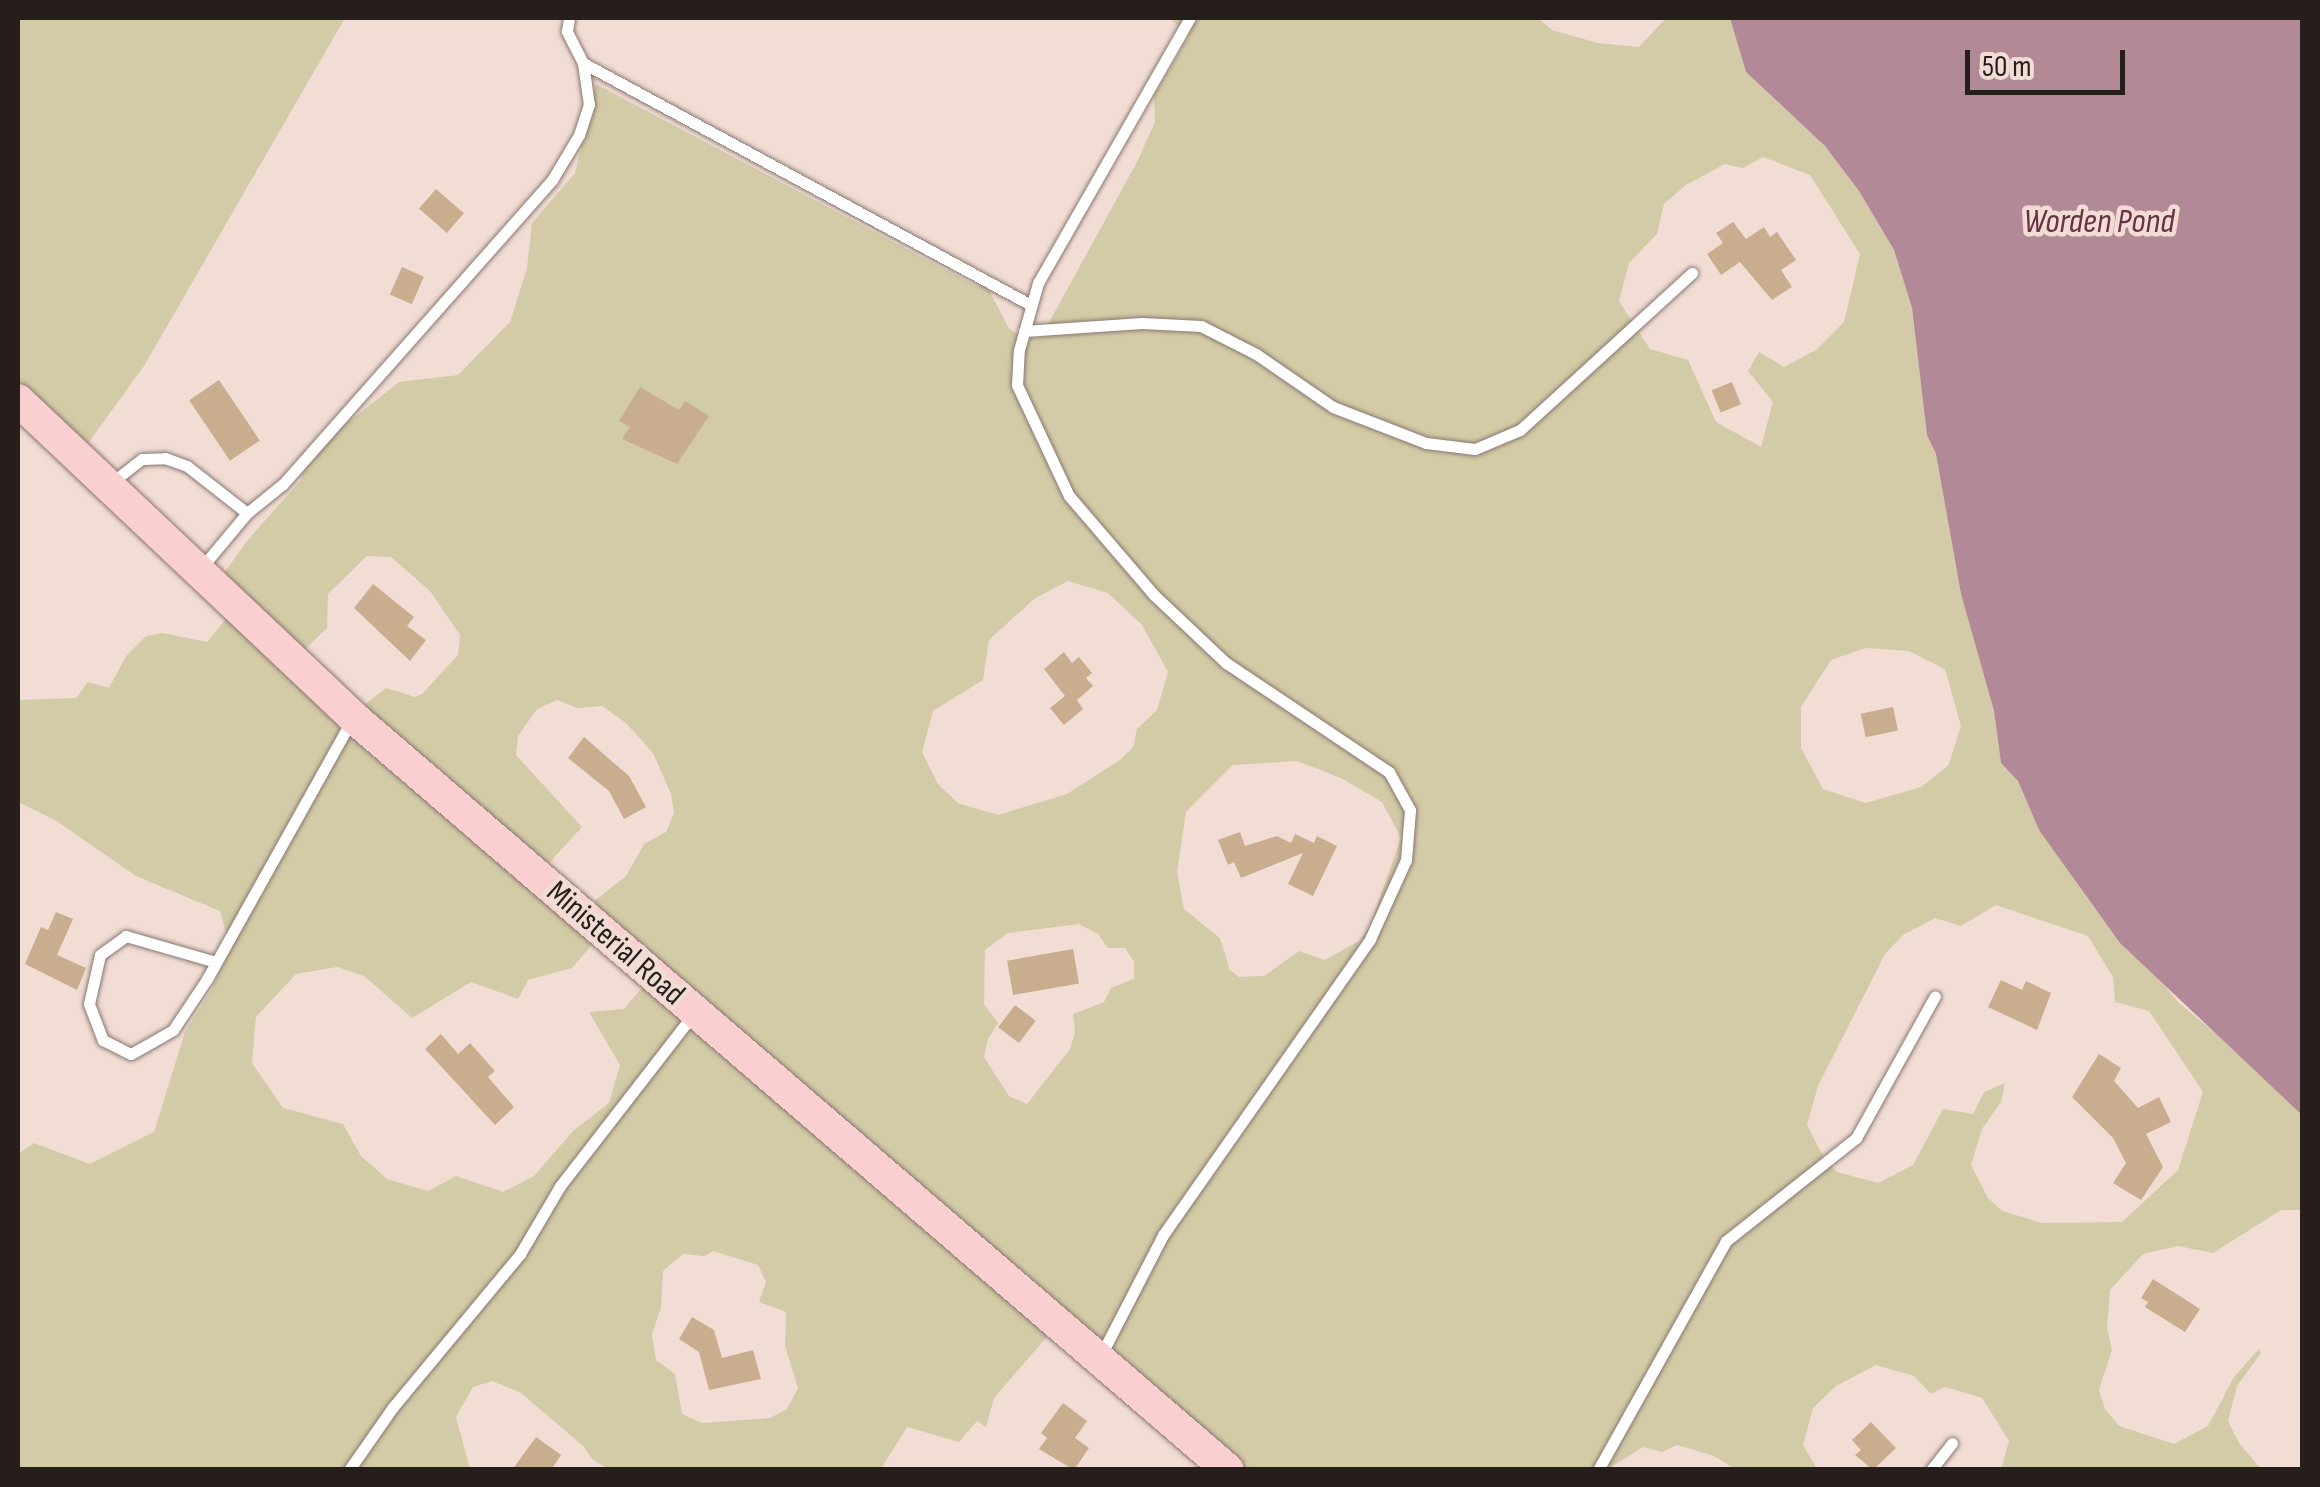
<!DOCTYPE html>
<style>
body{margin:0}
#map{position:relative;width:2320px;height:1487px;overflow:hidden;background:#f1ddd4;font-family:"Sofia Sans Condensed",sans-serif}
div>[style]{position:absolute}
.green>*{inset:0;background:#d3cba7}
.water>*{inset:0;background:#b28996}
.building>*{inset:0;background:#c8ae8f;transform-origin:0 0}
.roads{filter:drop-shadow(0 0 2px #89776f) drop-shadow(0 0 2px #89776f)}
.lane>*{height:11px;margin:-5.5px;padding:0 5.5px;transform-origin:5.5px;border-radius:5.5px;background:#fff}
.secondary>*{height:32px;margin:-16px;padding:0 16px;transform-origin:16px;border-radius:16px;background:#facfcf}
span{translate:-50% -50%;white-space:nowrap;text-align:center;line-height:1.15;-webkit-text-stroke:9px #f1ddd4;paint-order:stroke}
.street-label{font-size:32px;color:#251e1a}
.water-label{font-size:35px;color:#683246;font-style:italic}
.frame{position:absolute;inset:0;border:20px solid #251e1a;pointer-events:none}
.scale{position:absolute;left:1965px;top:50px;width:160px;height:45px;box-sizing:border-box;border:5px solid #251e1a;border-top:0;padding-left:12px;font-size:30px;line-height:35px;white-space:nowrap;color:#251e1a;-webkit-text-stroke:8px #f1ddd4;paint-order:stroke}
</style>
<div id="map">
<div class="green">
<i style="clip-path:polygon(18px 18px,345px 18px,144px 366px,78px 457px,25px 415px,18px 425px)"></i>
<i style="clip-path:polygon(evenodd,1170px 18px,1538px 18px,1552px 30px,1598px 43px,1639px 47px,1666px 18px,1730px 18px,1746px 72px,1825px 146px,1859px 191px,1894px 250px,1912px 308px,1927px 434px,1936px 454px,1961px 594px,1994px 711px,2001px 763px,2018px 781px,2039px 830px,2178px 1002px,2259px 1070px,2302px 1115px,2302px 1210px,2281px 1210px,2213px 1253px,2178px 1246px,2143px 1254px,2110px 1290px,2107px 1328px,2112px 1350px,2099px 1390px,2105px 1409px,2119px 1426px,2174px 1444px,2208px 1426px,2234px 1377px,2259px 1349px,2261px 1353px,2237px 1386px,2228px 1421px,2239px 1443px,2261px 1469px,2001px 1469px,2009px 1441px,1982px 1398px,1945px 1387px,1931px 1394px,1914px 1376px,1876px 1365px,1836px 1386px,1813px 1408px,1803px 1445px,1817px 1469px,1735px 1469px,1714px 1456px,1677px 1445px,1662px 1452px,1643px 1447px,1608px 1469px,1227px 1469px,1057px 1325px,994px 1398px,986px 1427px,977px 1421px,959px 1442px,907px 1427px,881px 1469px,609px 1469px,593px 1460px,583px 1446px,521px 1393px,492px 1381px,473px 1387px,456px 1417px,470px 1469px,18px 1470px,18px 1154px,34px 1143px,90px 1164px,154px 1132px,185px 1032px,212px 989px,230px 947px,220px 911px,136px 876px,55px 820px,18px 802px,18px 700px,76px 698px,88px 682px,109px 688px,126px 656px,146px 636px,163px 633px,207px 642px,235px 608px,215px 586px,247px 541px,301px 480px,308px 454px,399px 382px,458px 375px,510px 322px,527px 268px,532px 223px,575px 173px,596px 84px,978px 287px,986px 284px,1009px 329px,1026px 339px,1041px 337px,1137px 162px,1155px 122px,1154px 96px,1189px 36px,1170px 18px,1763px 157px,1810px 175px,1860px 254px,1844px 322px,1816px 350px,1784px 367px,1759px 352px,1748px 371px,1773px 402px,1761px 447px,1716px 422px,1688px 360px,1650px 349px,1619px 301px,1629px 263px,1657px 234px,1664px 204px,1686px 185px,1725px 164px,1743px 168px,1763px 157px,1170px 18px,367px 556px,391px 557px,430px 591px,460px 635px,458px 655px,422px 694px,415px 697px,386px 688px,352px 715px,294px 660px,327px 628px,328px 594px,367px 556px,1170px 18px,1068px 581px,1108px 593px,1142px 625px,1168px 672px,1157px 710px,1137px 729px,1133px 747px,1120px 760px,1067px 794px,998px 815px,958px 803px,938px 784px,922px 752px,933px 711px,983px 680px,989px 640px,1034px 599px,1068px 581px,1170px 18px,1865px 648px,1909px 651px,1945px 669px,1961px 726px,1948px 766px,1921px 787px,1866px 803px,1823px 789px,1801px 748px,1801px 707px,1831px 660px,1865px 648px,1170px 18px,557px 700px,578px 708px,602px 706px,626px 723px,653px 753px,671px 794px,674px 813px,666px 832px,644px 844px,626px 876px,579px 913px,538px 875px,582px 827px,516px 755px,518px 736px,537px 709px,557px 700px,1170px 18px,1297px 761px,1341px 778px,1382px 802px,1401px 838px,1370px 926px,1359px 941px,1325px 960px,1299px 951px,1264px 976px,1239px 977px,1230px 970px,1220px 938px,1184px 909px,1177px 872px,1186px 812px,1233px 765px,1297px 761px,1170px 18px,1996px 905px,2088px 936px,2113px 977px,2115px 1002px,2149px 1011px,2203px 1092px,2178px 1170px,2122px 1222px,2042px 1223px,2002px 1211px,1988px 1198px,1971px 1165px,1982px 1129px,2001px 1102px,2005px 1083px,1984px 1092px,1973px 1114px,1943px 1109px,1913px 1165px,1878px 1183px,1837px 1172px,1824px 1158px,1807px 1125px,1818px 1086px,1885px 954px,1903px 935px,1935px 918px,1961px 926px,1996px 905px,1170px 18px,1079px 924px,1098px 934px,1108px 948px,1125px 948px,1134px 962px,1134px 979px,1111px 988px,1104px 1002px,1073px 1014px,1075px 1033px,1070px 1049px,1027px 1104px,1009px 1096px,984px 1057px,988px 1039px,998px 1023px,984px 1004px,985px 950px,1008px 933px,1079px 924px,1170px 18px,601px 934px,651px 977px,624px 1009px,589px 1012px,620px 1065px,609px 1103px,573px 1131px,534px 1176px,503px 1192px,456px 1176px,428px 1191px,387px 1179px,361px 1156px,343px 1124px,283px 1108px,252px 1063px,256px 1017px,296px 974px,337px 967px,364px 976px,412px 1018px,471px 982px,518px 999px,528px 980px,572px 968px,601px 934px,1170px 18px,713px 1251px,758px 1265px,766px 1282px,759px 1302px,786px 1312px,785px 1346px,798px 1388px,787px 1409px,770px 1418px,702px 1423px,682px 1414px,675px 1374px,656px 1360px,652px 1334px,661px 1308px,663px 1271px,683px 1254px,705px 1256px,713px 1251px)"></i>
</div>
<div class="water">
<i style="clip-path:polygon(1730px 18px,2302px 18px,2302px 1115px,2120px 943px,2039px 830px,2018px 781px,2001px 763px,1994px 711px,1961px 594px,1936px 454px,1927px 435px,1912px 308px,1894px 250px,1859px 191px,1825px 146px,1746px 72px)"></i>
</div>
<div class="building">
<i style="left:436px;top:189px;width:37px;height:26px;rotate:41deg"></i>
<i style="clip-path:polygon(1733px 222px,1746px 239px,1764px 227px,1770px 237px,1777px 232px,1796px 260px,1781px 270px,1792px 287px,1772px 300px,1740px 262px,1721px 275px,1707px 254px,1723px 243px,1716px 233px)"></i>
<i style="left:402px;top:267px;width:24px;height:30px;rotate:24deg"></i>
<i style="left:219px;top:380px;width:73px;height:36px;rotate:56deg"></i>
<i style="left:1732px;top:382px;width:24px;height:22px;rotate:68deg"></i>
<i style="clip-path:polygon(640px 387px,679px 410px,685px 401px,709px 416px,677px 464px,622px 439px,630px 427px,619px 421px)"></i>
<i style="clip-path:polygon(373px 584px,414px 617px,407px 626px,426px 640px,410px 661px,354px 608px)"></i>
<i style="clip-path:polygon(1064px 652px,1072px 663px,1079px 657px,1092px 673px,1086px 678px,1093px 686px,1077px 700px,1083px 709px,1064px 725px,1050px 708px,1065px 696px,1044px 669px)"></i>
<i style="left:1893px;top:707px;width:24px;height:33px;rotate:78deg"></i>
<i style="clip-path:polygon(584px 737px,629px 776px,646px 807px,624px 819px,609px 791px,568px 758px)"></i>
<i style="clip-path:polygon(1240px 832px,1245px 846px,1277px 836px,1291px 843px,1295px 834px,1314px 843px,1317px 836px,1337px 846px,1313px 896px,1288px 884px,1303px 853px,1241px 878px,1234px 862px,1228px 865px,1218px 840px)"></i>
<i style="clip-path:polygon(56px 912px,73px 919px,57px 955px,86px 968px,77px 990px,25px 964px,41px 927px,48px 930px)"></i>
<i style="left:1073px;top:949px;width:35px;height:67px;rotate:80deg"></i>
<i style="clip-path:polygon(2001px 980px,2022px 990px,2026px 981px,2051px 993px,2037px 1030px,1988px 1007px)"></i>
<i style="left:1015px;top:1005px;width:26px;height:28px;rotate:37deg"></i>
<i style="clip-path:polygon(441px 1034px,458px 1054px,470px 1043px,495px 1071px,488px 1077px,514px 1107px,495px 1125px,425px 1049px)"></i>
<i style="clip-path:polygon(2099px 1054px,2121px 1068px,2114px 1081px,2138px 1108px,2159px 1097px,2171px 1122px,2146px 1134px,2163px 1167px,2141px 1200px,2113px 1183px,2126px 1163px,2113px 1138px,2072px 1097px)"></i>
<i style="clip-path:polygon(2153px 1279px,2200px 1309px,2185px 1332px,2145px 1307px,2148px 1302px,2141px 1298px)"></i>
<i style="clip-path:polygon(692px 1317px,714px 1330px,722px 1358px,753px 1350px,761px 1379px,709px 1390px,699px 1352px,679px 1339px)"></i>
<i style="clip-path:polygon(1063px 1403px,1087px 1421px,1075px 1438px,1089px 1448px,1074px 1470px,1039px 1449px,1047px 1438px,1041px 1433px)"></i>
<i style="clip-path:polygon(1871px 1422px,1896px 1448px,1873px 1470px,1855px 1455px,1861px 1450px,1852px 1440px)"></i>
<i style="clip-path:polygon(536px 1437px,561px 1455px,551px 1470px,512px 1470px)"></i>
</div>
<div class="roads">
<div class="lane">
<i style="left:583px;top:63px;width:509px;rotate:28.38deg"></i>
<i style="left:1024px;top:331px;width:118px;rotate:-3.9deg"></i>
<i style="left:1142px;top:323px;width:59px;rotate:2.9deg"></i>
<i style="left:1201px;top:326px;width:62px;rotate:27deg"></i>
<i style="left:1256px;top:354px;width:93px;rotate:34.5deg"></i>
<i style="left:1333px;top:407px;width:100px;rotate:21.2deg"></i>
<i style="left:1426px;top:443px;width:49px;rotate:7deg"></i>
<i style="left:1475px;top:449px;width:49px;rotate:-22.9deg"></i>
<i style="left:1520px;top:430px;width:233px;rotate:-42.4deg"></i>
<i style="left:111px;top:483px;width:39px;rotate:-38deg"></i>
<i style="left:142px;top:459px;width:23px;rotate:-2deg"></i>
<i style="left:165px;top:458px;width:23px;rotate:20deg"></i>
<i style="left:187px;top:466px;width:76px;rotate:38.1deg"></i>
<i style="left:247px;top:513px;width:46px;rotate:-38.9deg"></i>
<i style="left:283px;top:484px;width:406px;rotate:-48.5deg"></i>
<i style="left:552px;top:180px;width:52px;rotate:-59deg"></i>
<i style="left:579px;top:135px;width:32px;rotate:-72deg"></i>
<i style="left:589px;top:105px;width:42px;rotate:-98.1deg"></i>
<i style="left:583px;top:63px;width:36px;rotate:-117deg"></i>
<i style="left:567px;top:31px;width:13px;rotate:-81deg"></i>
<i style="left:202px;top:567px;width:70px;rotate:-50.2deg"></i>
<i style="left:216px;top:962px;width:94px;rotate:-163.9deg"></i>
<i style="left:126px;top:936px;width:32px;rotate:144deg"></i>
<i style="left:100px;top:955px;width:50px;rotate:102.7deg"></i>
<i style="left:89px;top:1004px;width:39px;rotate:69deg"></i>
<i style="left:103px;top:1040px;width:31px;rotate:27deg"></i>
<i style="left:131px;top:1054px;width:48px;rotate:-29.7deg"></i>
<i style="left:173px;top:1030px;width:61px;rotate:-56.3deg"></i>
<i style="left:207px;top:979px;width:295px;rotate:-60.8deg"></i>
<i style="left:1101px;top:1355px;width:135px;rotate:-62.7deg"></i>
<i style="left:1163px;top:1235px;width:361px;rotate:-55deg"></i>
<i style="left:1370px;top:939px;width:87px;rotate:-65.5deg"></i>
<i style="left:1406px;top:860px;width:50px;rotate:-85.4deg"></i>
<i style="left:1410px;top:810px;width:43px;rotate:-118.9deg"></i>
<i style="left:1389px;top:772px;width:196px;rotate:-146.2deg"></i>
<i style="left:1226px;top:663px;width:99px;rotate:-136.6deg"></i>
<i style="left:1154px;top:595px;width:130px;rotate:-130.6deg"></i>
<i style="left:1069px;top:496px;width:123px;rotate:-115.1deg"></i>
<i style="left:1017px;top:385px;width:35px;rotate:-87deg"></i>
<i style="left:1019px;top:350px;width:70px;rotate:-74.2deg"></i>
<i style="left:1038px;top:283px;width:305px;rotate:-60.2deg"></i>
<i style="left:349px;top:1470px;width:77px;rotate:-55.1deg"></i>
<i style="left:393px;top:1407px;width:199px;rotate:-50.3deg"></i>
<i style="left:520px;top:1254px;width:79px;rotate:-59.5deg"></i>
<i style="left:560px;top:1186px;width:219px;rotate:-52.2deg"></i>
<i style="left:1598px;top:1470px;width:262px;rotate:-60.8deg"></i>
<i style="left:1726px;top:1241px;width:166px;rotate:-38.4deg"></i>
<i style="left:1856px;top:1138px;width:162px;rotate:-60.9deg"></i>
<i style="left:1931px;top:1470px;width:34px;rotate:-52deg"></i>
</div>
<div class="secondary">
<i style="left:18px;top:400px;width:461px;rotate:43.4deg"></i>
<i style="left:353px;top:717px;width:1154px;rotate:40.71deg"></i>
</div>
</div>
<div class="street-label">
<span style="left:615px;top:944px;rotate:41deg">Ministerial Road</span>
</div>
<div class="water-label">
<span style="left:2099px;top:222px">Worden Pond</span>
</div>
<div class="frame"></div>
<div class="scale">50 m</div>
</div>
